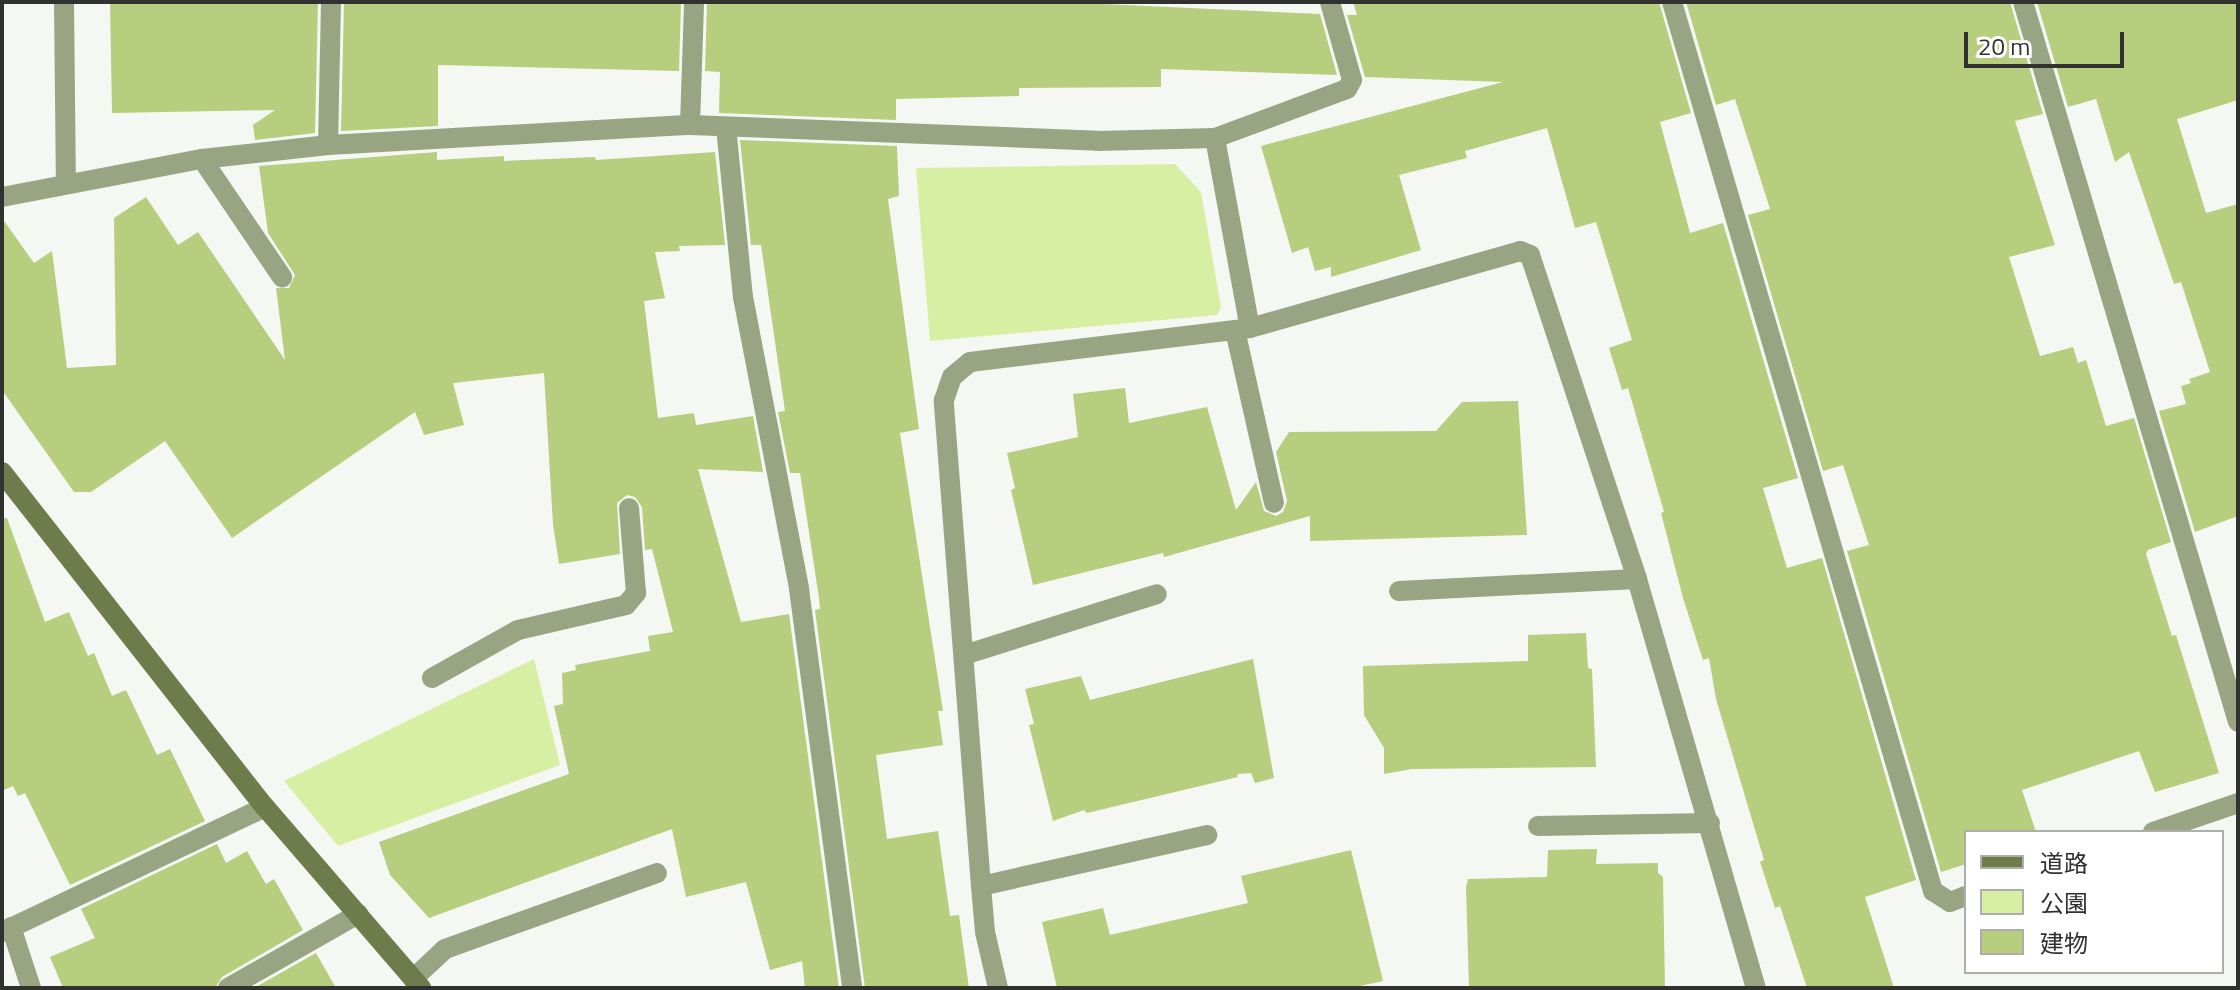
<!DOCTYPE html>
<meta charset="utf-8">
<style>
body{margin:0}
#map{position:relative;width:2240px;height:990px;overflow:hidden;background:#f5f7f3;font-family:"Titillium Web","Noto Sans JP",sans-serif}
div>[style]{position:absolute}
.green>*{inset:0;background:#d7efa3}
.building>*{inset:0;background:#b6ce7e}
.lane>*{height:20px;margin:-10px;padding:0 10px;transform-origin:10px;border-radius:10px;background:#99a483}
.street>*{height:20px;margin:-10px;padding:0 10px;transform-origin:10px;border-radius:10px;background:#99a483}
.secondary>*{height:20px;margin:-10px;padding:0 10px;transform-origin:10px;border-radius:10px;background:#6e7c4b}
span{translate:-50% -50%;white-space:nowrap;text-align:center;line-height:1.15;-webkit-text-stroke:6px #fff;paint-order:stroke}
.frame{position:absolute;inset:0;border:4px solid #313130;pointer-events:none}
.legend{position:absolute;left:1964px;top:830px;width:260px;height:144px;box-sizing:border-box;background:#fff;border:2px solid #adadac;margin:0;padding:10px 14px;list-style:none;font-size:24px;color:#313130}
.legend li{display:flex;align-items:center;gap:16px;height:40px}
.legend b{width:40px;border:2px solid #adadac}
.scale{position:absolute;left:1964px;top:32px;width:160px;height:36px;box-sizing:border-box;border:4px solid #313130;border-top:0;padding-left:10px;font-size:24px;line-height:28px;white-space:nowrap;color:#313130;-webkit-text-stroke:6px #fff;paint-order:stroke}
</style>
<div id="map">
<div class="green">
<i style="clip-path:polygon(1175px 164px,1201px 192px,1221px 307px,1217px 315px,930px 341px,916px 168px)"></i>
<i style="clip-path:polygon(534px 659px,560px 765px,338px 846px,284px 781px)"></i>
</div>
<div class="building">
<i style="clip-path:polygon(110px 2px,318px 2px,315px 133px,255px 140px,253px 125px,275px 110px,112px 113px)"></i>
<i style="clip-path:polygon(344px 2px,681px 2px,679px 71px,438px 65px,438px 126px,341px 131px)"></i>
<i style="clip-path:polygon(707px 2px,1103px 4px,1320px 14px,1337px 75px,1161px 69px,1161px 87px,1019px 88px,1019px 96px,896px 99px,896px 120px,719px 113px,720px 72px,705px 71px)"></i>
<i style="clip-path:polygon(1353px 2px,1659px 2px,1691px 113px,1660px 122px,1690px 233px,1723px 223px,1798px 478px,1763px 488px,1787px 568px,1822px 558px,1916px 880px,1865px 897px,1894px 988px,1807px 988px,1780px 906px,1775px 908px,1760px 862px,1764px 860px,1716px 699px,1709px 658px,1703px 660px,1683px 598px,1661px 513px,1664px 512px,1628px 388px,1622px 390px,1609px 348px,1632px 340px,1596px 222px,1575px 228px,1547px 128px,1465px 151px,1467px 158px,1399px 175px,1421px 250px,1331px 277px,1331px 267px,1315px 271px,1308px 247px,1292px 253px,1261px 146px,1503px 82px,1365px 77px,1347px 15px,1357px 15px)"></i>
<i style="clip-path:polygon(1686px 2px,2010px 2px,2043px 114px,2015px 121px,2055px 245px,2009px 257px,2040px 356px,2073px 347px,2078px 363px,2086px 360px,2106px 426px,2134px 418px,2171px 542px,2148px 550px,2146px 554px,2172px 636px,2176px 635px,2219px 773px,2155px 792px,2139px 751px,2022px 790px,2036px 832px,1966px 832px,1966px 864px,1941px 872px,1847px 551px,1869px 545px,1843px 465px,1823px 471px,1748px 215px,1770px 209px,1735px 99px,1716px 105px)"></i>
<i style="clip-path:polygon(2037px 2px,2238px 2px,2238px 100px,2177px 119px,2206px 213px,2238px 204px,2238px 516px,2195px 532px,2159px 411px,2186px 404px,2181px 386px,2191px 383px,2189px 379px,2210px 372px,2181px 282px,2174px 284px,2129px 152px,2115px 162px,2096px 99px,2068px 107px)"></i>
<i style="clip-path:polygon(740px 140px,897px 146px,899px 196px,888px 199px,919px 429px,900px 433px,943px 711px,938px 711px,943px 745px,876px 755px,887px 839px,938px 831px,950px 916px,959px 915px,969px 988px,865px 988px,815px 610px,820px 609px,819px 598px,800px 473px,790px 473px,778px 412px,785px 411px,761px 245px,751px 245px)"></i>
<i style="clip-path:polygon(437px 152px,437px 160px,504px 156px,504px 161px,595px 157px,596px 160px,715px 152px,725px 245px,679px 246px,680px 251px,655px 252px,665px 298px,644px 301px,658px 418px,694px 413px,696px 425px,753px 416px,763px 472px,698px 469px,741px 622px,789px 614px,839px 988px,805px 988px,802px 961px,770px 970px,746px 882px,686px 897px,672px 829px,429px 918px,390px 875px,379px 842px,569px 774px,554px 706px,563px 704px,562px 673px,576px 670px,575px 665px,650px 651px,648px 636px,673px 632px,652px 549px,645px 550px,642px 507px,635px 497px,627px 495px,617px 503px,620px 554px,559px 564px,553px 524px,544px 373px,453px 383px,464px 425px,424px 435px,415px 412px,232px 538px,165px 441px,91px 492px,74px 492px,2px 390px,2px 218px,34px 263px,52px 251px,67px 368px,116px 365px,114px 218px,146px 197px,178px 245px,198px 232px,285px 360px,276px 288px,289px 288px,295px 275px,268px 233px,259px 166px)"></i>
<i style="clip-path:polygon(1125px 388px,1129px 423px,1207px 407px,1236px 510px,1256px 482px,1264px 511px,1276px 516px,1283px 512px,1287px 501px,1276px 452px,1289px 432px,1436px 431px,1462px 402px,1518px 401px,1527px 535px,1310px 541px,1310px 516px,1164px 557px,1163px 553px,1033px 585px,1011px 490px,1015px 488px,1007px 453px,1078px 437px,1073px 394px)"></i>
<i style="clip-path:polygon(2px 518px,7px 518px,45px 622px,69px 612px,88px 656px,94px 653px,112px 696px,126px 690px,157px 755px,170px 749px,205px 821px,70px 885px,25px 793px,18px 796px,13px 786px,2px 791px)"></i>
<i style="clip-path:polygon(1586px 633px,1588px 668px,1592px 669px,1596px 767px,1412px 769px,1384px 774px,1384px 748px,1364px 715px,1363px 666px,1528px 661px,1528px 635px)"></i>
<i style="clip-path:polygon(1253px 659px,1274px 778px,1255px 783px,1251px 773px,1237px 774px,1238px 777px,1087px 813px,1084px 810px,1053px 821px,1029px 725px,1034px 724px,1025px 689px,1081px 676px,1090px 700px)"></i>
<i style="clip-path:polygon(217px 844px,226px 863px,247px 851px,266px 884px,274px 879px,303px 930px,222px 977px,215px 988px,63px 988px,50px 957px,95px 938px,81px 909px)"></i>
<i style="clip-path:polygon(1597px 849px,1596px 864px,1658px 863px,1658px 873px,1663px 877px,1665px 988px,1469px 988px,1466px 887px,1468px 879px,1547px 877px,1548px 850px)"></i>
<i style="clip-path:polygon(1351px 850px,1383px 981px,1351px 988px,1057px 988px,1042px 922px,1103px 908px,1110px 935px,1248px 903px,1241px 876px)"></i>
<i style="clip-path:polygon(316px 953px,336px 988px,254px 988px)"></i>
</div>
<div class="lane">
<i style="left:726px;top:127px;width:171px;rotate:84.3deg"></i>
<i style="left:743px;top:297px;width:297px;rotate:79.1deg"></i>
<i style="left:799px;top:589px;width:403px;rotate:82.4deg"></i>
<i style="left:328px;top:145px;width:143px;rotate:-88.8deg"></i>
<i style="left:202px;top:159px;width:143px;rotate:55.9deg"></i>
<i style="left:1235px;top:330px;width:177px;rotate:77.3deg"></i>
<i style="left:1399px;top:591px;width:238px;rotate:-2.9deg"></i>
<i style="left:964px;top:655px;width:202px;rotate:-17.5deg"></i>
<i style="left:432px;top:678px;width:98px;rotate:-29.2deg"></i>
<i style="left:518px;top:630px;width:111px;rotate:-13deg"></i>
<i style="left:626px;top:605px;width:16px;rotate:-50deg"></i>
<i style="left:636px;top:593px;width:85px;rotate:-94.7deg"></i>
<i style="left:1538px;top:826px;width:172px;rotate:-1deg"></i>
<i style="left:981px;top:886px;width:232px;rotate:-12.7deg"></i>
<i style="left:413px;top:979px;width:44px;rotate:-43.2deg"></i>
<i style="left:445px;top:949px;width:225px;rotate:-19.7deg"></i>
<i style="left:228px;top:988px;width:150px;rotate:-29.6deg"></i>
</div>
<div class="street">
<i style="left:64px;top:2px;width:182px;rotate:89.4deg"></i>
<i style="left:1672px;top:2px;width:927px;rotate:73.64deg"></i>
<i style="left:1933px;top:891px;width:20px;rotate:33deg"></i>
<i style="left:1950px;top:902px;width:17px;rotate:-21deg"></i>
<i style="left:2023px;top:2px;width:751px;rotate:73.37deg"></i>
<i style="left:690px;top:125px;width:123px;rotate:-88.1deg"></i>
<i style="left:1215px;top:138px;width:193px;rotate:79.6deg"></i>
<i style="left:2px;top:197px;width:204px;rotate:-10.8deg"></i>
<i style="left:202px;top:159px;width:127px;rotate:-6.3deg"></i>
<i style="left:328px;top:145px;width:363px;rotate:-3.2deg"></i>
<i style="left:690px;top:125px;width:408px;rotate:2.2deg"></i>
<i style="left:1098px;top:141px;width:117px;rotate:-1.5deg"></i>
<i style="left:1215px;top:138px;width:141px;rotate:-20.4deg"></i>
<i style="left:1347px;top:89px;width:10px;rotate:-61deg"></i>
<i style="left:1352px;top:80px;width:81px;rotate:-105.8deg"></i>
<i style="left:2153px;top:832px;width:90px;rotate:-18.8deg"></i>
<i style="left:11px;top:927px;width:64px;rotate:71.8deg"></i>
<i style="left:2px;top:932px;width:291px;rotate:-25.4deg"></i>
<i style="left:998px;top:988px;width:57px;rotate:-103.1deg"></i>
<i style="left:985px;top:932px;width:46px;rotate:-95deg"></i>
<i style="left:981px;top:886px;width:487px;rotate:-94.4deg"></i>
<i style="left:944px;top:400px;width:24px;rotate:-71deg"></i>
<i style="left:952px;top:377px;width:23px;rotate:-40deg"></i>
<i style="left:970px;top:362px;width:282px;rotate:-6.9deg"></i>
<i style="left:1250px;top:328px;width:281px;rotate:-15.9deg"></i>
<i style="left:1520px;top:251px;width:11px;rotate:22deg"></i>
<i style="left:1530px;top:255px;width:341px;rotate:71.7deg"></i>
<i style="left:1637px;top:579px;width:426px;rotate:73.8deg"></i>
</div>
<div class="secondary">
<i style="left:2px;top:472px;width:426px;rotate:51.9deg"></i>
<i style="left:265px;top:807px;width:239px;rotate:49.2deg"></i>
</div>
<div class="frame"></div>
<ul class="legend">
<li><b style="height:10px;background:#6e7c4b"></b>道路</li>
<li><b style="height:22px;background:#d7efa3"></b>公園</li>
<li><b style="height:22px;background:#b6ce7e"></b>建物</li>
</ul>
<div class="scale">20 m</div>
</div>
